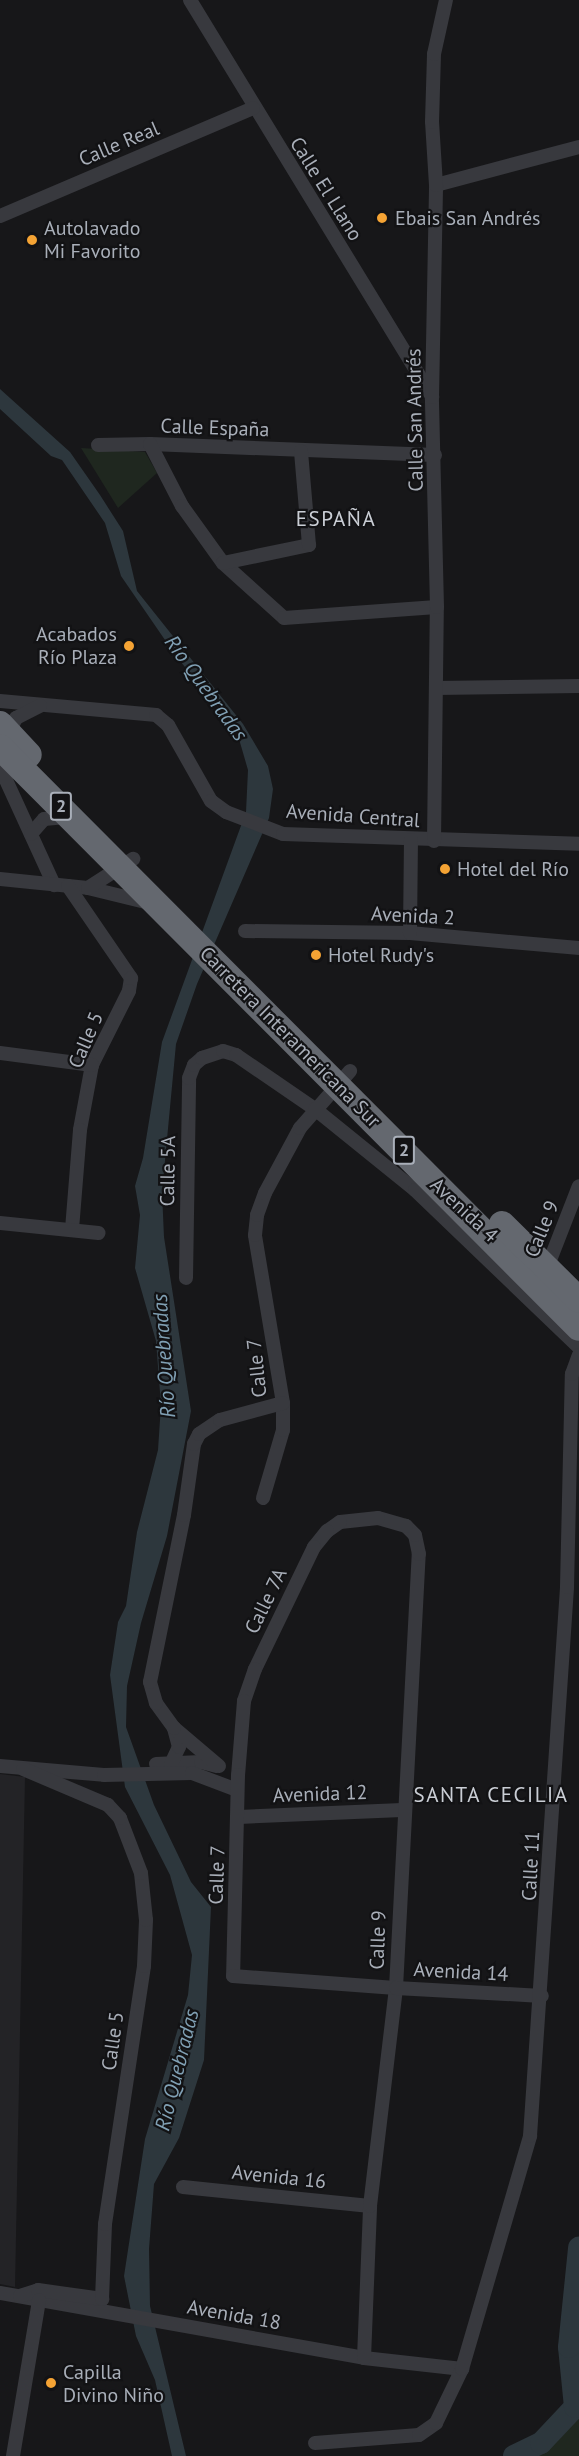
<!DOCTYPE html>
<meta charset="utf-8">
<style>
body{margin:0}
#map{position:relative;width:579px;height:2456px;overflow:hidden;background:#171719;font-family:"PT Sans",sans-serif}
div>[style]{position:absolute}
.built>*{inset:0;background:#232326}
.green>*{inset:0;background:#1f271f}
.water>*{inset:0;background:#2d373d}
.river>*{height:22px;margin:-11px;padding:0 11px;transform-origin:11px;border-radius:11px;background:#2d373d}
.street>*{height:14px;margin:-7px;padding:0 7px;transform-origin:7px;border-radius:7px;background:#38393e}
.highway>*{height:26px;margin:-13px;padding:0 13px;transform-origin:13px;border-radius:13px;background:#64686f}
.dots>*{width:16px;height:16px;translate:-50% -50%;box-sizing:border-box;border:3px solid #121214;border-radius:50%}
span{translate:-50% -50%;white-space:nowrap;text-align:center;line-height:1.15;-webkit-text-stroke:4.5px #121214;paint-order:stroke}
.shield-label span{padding:2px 4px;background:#121214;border:2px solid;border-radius:4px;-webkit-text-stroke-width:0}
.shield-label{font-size:18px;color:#a9afb9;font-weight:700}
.street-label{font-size:20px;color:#a9afb9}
.poi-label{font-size:20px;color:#a9afb9}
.left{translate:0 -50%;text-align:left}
.right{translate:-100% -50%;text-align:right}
.neighbourhood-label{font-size:21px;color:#caced5;letter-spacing:1.5px}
.water-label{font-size:21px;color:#80a0b4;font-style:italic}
</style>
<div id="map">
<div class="built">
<i style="clip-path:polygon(0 1774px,25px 1777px,15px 2287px,0 2284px)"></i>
</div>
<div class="green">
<i style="clip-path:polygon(81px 448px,145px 452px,157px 473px,118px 508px)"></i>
<i style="clip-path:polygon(579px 2248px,579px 2456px,512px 2456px,537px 2444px,575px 2407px,569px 2347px)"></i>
</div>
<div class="water">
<i style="clip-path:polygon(0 389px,70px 452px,100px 495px,123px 531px,137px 591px,243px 724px,268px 766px,273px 789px,269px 818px,197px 984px,176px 1044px,162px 1192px,164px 1237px,191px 1411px,167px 1536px,141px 1623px,127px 1686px,126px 1727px,154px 1805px,191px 1882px,211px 1907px,204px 2060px,179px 2138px,154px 2184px,149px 2249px,150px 2306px,186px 2456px,172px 2456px,155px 2380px,136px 2336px,124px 2276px,145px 2139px,188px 1995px,192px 1955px,170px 1875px,125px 1787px,110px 1675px,118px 1622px,126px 1606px,137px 1532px,158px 1450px,161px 1405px,156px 1341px,135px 1268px,140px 1215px,135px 1186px,143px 1158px,162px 1042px,246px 812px,248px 770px,239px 739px,225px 716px,176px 656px,121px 576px,105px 523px,62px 460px,51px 456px,0 409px)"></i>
</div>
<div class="river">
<i style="left:514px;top:2456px;width:30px;rotate:-26deg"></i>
<i style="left:541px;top:2443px;width:50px;rotate:-46.6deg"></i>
<i style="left:575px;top:2407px;width:60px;rotate:-95.7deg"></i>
<i style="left:569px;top:2347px;width:100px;rotate:-84.2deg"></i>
</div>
<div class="street">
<i style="left:190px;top:0;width:465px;rotate:58.6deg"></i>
<i style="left:436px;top:185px;width:148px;rotate:-14.9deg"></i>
<i style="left:0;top:216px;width:275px;rotate:-23.1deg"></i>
<i style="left:98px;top:445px;width:52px;rotate:-1.1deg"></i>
<i style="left:435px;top:455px;width:285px;rotate:-177.8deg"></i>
<i style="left:150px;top:444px;width:70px;rotate:62.7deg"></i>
<i style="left:182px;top:506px;width:70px;rotate:54.3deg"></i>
<i style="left:223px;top:563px;width:82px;rotate:42deg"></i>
<i style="left:284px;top:618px;width:153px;rotate:-4.1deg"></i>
<i style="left:223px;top:563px;width:88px;rotate:-11.8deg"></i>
<i style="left:309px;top:545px;width:94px;rotate:-94.9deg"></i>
<i style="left:436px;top:688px;width:143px;rotate:-0.8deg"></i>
<i style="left:0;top:701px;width:157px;rotate:5.1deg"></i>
<i style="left:156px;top:715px;width:16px;rotate:40deg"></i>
<i style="left:168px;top:725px;width:87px;rotate:60.5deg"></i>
<i style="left:211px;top:801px;width:19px;rotate:36deg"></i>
<i style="left:226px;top:812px;width:61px;rotate:21.1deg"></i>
<i style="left:283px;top:834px;width:296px;rotate:1.9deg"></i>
<i style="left:16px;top:736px;width:11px;rotate:-112deg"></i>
<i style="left:12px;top:726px;width:9px;rotate:-63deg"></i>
<i style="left:16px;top:718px;width:27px;rotate:-27deg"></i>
<i style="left:0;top:767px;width:130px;rotate:65.4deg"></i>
<i style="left:31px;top:834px;width:20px;rotate:-49deg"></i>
<i style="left:44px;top:819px;width:25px;rotate:-5deg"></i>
<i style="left:434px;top:841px;width:234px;rotate:-89.3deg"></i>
<i style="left:437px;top:607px;width:210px;rotate:-91.4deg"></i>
<i style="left:432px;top:397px;width:212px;rotate:-88.9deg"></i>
<i style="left:436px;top:185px;width:63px;rotate:-93.6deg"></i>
<i style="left:432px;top:122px;width:68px;rotate:-88.3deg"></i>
<i style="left:434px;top:54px;width:55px;rotate:-77.5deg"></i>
<i style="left:0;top:879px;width:88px;rotate:5.8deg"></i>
<i style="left:88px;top:888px;width:60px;rotate:13.6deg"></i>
<i style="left:68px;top:886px;width:112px;rotate:55.6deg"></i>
<i style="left:131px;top:978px;width:13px;rotate:99deg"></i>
<i style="left:129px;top:991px;width:83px;rotate:116.6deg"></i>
<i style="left:92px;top:1065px;width:66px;rotate:100.5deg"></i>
<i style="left:80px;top:1130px;width:100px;rotate:94.6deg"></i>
<i style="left:88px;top:888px;width:54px;rotate:-32.8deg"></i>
<i style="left:245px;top:931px;width:165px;rotate:0.7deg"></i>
<i style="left:410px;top:933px;width:170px;rotate:5.1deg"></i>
<i style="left:410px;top:933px;width:93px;rotate:-89.4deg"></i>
<i style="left:0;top:1053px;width:93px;rotate:7.4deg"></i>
<i style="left:0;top:1223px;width:99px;rotate:5.8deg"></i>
<i style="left:545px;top:1273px;width:93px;rotate:-68.7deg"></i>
<i style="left:186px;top:1278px;width:200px;rotate:-89.1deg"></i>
<i style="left:189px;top:1078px;width:14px;rotate:-69deg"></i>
<i style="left:194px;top:1065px;width:11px;rotate:-41deg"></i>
<i style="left:202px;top:1058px;width:22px;rotate:-18deg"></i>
<i style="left:223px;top:1051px;width:14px;rotate:17deg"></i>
<i style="left:236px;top:1055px;width:96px;rotate:34.4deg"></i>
<i style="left:315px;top:1109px;width:129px;rotate:39deg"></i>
<i style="left:415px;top:1190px;width:227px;rotate:43.8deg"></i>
<i style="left:263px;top:1498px;width:71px;rotate:-73.6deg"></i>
<i style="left:283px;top:1430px;width:27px;rotate:-90deg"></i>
<i style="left:283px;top:1403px;width:170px;rotate:-99.5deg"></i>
<i style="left:255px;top:1235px;width:20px;rotate:-84deg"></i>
<i style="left:257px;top:1215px;width:23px;rotate:-70deg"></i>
<i style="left:265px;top:1193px;width:74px;rotate:-61.7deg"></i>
<i style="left:300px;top:1128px;width:76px;rotate:-48.7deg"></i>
<i style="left:156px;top:1764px;width:45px;rotate:-2.5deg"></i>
<i style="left:201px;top:1762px;width:16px;rotate:14deg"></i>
<i style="left:171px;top:1764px;width:19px;rotate:-65deg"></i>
<i style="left:179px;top:1747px;width:20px;rotate:-105deg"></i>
<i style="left:0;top:1766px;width:104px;rotate:4.9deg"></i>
<i style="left:104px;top:1775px;width:88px;rotate:-1.3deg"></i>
<i style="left:192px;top:1773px;width:48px;rotate:20.7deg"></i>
<i style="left:219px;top:1766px;width:59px;rotate:-139.8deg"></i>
<i style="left:174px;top:1728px;width:31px;rotate:-126deg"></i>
<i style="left:156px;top:1703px;width:22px;rotate:-106deg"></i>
<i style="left:150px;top:1682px;width:170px;rotate:-78.5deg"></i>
<i style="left:184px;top:1515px;width:72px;rotate:-82deg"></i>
<i style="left:194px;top:1444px;width:11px;rotate:-63deg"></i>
<i style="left:199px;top:1434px;width:25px;rotate:-34deg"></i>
<i style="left:220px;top:1420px;width:65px;rotate:-15.1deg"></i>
<i style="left:239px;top:1817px;width:163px;rotate:-2.5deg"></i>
<i style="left:183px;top:2187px;width:188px;rotate:5.8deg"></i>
<i style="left:0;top:2293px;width:370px;rotate:10.1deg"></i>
<i style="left:364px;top:2358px;width:99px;rotate:6.4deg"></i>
<i style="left:20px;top:2296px;width:19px;rotate:-18deg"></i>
<i style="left:38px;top:2290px;width:65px;rotate:8deg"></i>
<i style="left:102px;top:2299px;width:75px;rotate:-87.7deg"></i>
<i style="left:105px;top:2224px;width:261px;rotate:-81.4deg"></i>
<i style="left:144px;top:1966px;width:46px;rotate:-87.5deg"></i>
<i style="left:146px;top:1920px;width:47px;rotate:-96.1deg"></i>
<i style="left:141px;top:1873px;width:59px;rotate:-110.9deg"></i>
<i style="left:120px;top:1818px;width:18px;rotate:-133deg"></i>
<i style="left:108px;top:1805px;width:92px;rotate:-157deg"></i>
<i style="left:364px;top:2358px;width:152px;rotate:-87.7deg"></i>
<i style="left:370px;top:2206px;width:220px;rotate:-83.2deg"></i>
<i style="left:396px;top:1988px;width:435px;rotate:-87deg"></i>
<i style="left:419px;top:1554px;width:19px;rotate:-102deg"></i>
<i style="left:415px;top:1535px;width:13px;rotate:-135deg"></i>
<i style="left:406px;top:1526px;width:29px;rotate:-164deg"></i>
<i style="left:378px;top:1518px;width:38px;rotate:174deg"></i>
<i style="left:340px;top:1522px;width:16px;rotate:145deg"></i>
<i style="left:327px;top:1531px;width:21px;rotate:129deg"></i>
<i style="left:314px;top:1547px;width:136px;rotate:115.8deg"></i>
<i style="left:255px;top:1669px;width:34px;rotate:109deg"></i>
<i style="left:244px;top:1701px;width:74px;rotate:94.6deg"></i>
<i style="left:238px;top:1775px;width:201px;rotate:91.4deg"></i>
<i style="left:233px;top:1976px;width:163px;rotate:4.2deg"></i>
<i style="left:396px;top:1988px;width:146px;rotate:3.1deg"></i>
<i style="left:315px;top:2443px;width:104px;rotate:-4.4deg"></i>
<i style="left:419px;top:2435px;width:21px;rotate:-35deg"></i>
<i style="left:436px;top:2423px;width:60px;rotate:-64.3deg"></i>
<i style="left:462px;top:2369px;width:243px;rotate:-73.7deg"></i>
<i style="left:530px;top:2136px;width:550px;rotate:-86.14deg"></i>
<i style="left:567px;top:1587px;width:213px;rotate:-88.7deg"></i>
<i style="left:572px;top:1374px;width:20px;rotate:-70deg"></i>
<i style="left:13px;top:2456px;width:158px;rotate:-80.5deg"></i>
</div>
<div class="highway">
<i style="left:0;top:724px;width:42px;rotate:46.9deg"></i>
<i style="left:0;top:747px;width:820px;rotate:45.1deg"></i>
<i style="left:502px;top:1224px;width:108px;rotate:44.6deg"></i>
</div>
<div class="dots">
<i style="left:382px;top:218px;background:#f4a334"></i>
<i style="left:32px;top:240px;background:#f4a334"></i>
<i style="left:129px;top:646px;background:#f4a334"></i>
<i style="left:445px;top:869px;background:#f4a334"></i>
<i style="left:316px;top:955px;background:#f4a334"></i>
<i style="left:51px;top:2383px;background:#f4a334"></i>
</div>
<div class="shield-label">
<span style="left:61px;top:806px">2</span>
<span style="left:404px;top:1150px">2</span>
</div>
<div class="street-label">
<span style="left:119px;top:144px;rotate:-23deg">Calle Real</span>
<span style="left:326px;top:189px;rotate:58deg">Calle El Llano</span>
<span style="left:415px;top:420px;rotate:-91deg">Calle San Andrés</span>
<span style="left:215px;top:428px;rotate:2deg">Calle España</span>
<span style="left:353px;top:816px;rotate:4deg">Avenida Central</span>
<span style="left:413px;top:916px;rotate:3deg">Avenida 2</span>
<span style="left:290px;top:1037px;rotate:45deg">Carretera Interamericana Sur</span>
<span style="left:86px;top:1040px;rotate:-67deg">Calle 5</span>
<span style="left:168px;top:1171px;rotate:-89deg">Calle 5A</span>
<span style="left:464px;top:1210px;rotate:43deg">Avenida 4</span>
<span style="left:542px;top:1229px;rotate:-68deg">Calle 9</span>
<span style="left:257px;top:1368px;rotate:-96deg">Calle 7</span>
<span style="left:266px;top:1601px;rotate:-64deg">Calle 7A</span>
<span style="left:320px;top:1794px;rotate:-2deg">Avenida 12</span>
<span style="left:531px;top:1866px;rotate:-87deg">Calle 11</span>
<span style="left:217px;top:1875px;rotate:-88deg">Calle 7</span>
<span style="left:378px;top:1940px;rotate:-88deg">Calle 9</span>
<span style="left:461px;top:1972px;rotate:3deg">Avenida 14</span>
<span style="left:113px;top:2041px;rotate:-82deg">Calle 5</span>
<span style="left:279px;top:2177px;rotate:6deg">Avenida 16</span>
<span style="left:234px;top:2315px;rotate:10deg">Avenida 18</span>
</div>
<div class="poi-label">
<span class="left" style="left:395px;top:218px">Ebais San Andrés</span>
<span class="left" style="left:44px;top:240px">Autolavado<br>Mi Favorito</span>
<span class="right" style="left:117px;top:646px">Acabados<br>Río Plaza</span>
<span class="left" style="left:457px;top:869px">Hotel del Río</span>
<span class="left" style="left:328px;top:955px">Hotel Rudy's</span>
<span class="left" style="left:63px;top:2384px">Capilla<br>Divino Niño</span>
</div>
<div class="neighbourhood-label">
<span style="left:336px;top:519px">ESPAÑA</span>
<span style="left:491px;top:1795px">SANTA CECILIA</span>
</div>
<div class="water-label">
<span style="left:206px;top:688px;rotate:54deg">Río Quebradas</span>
<span style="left:164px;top:1356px;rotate:-94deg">Río Quebradas</span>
<span style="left:177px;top:2070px;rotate:-76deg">Río Quebradas</span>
</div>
</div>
